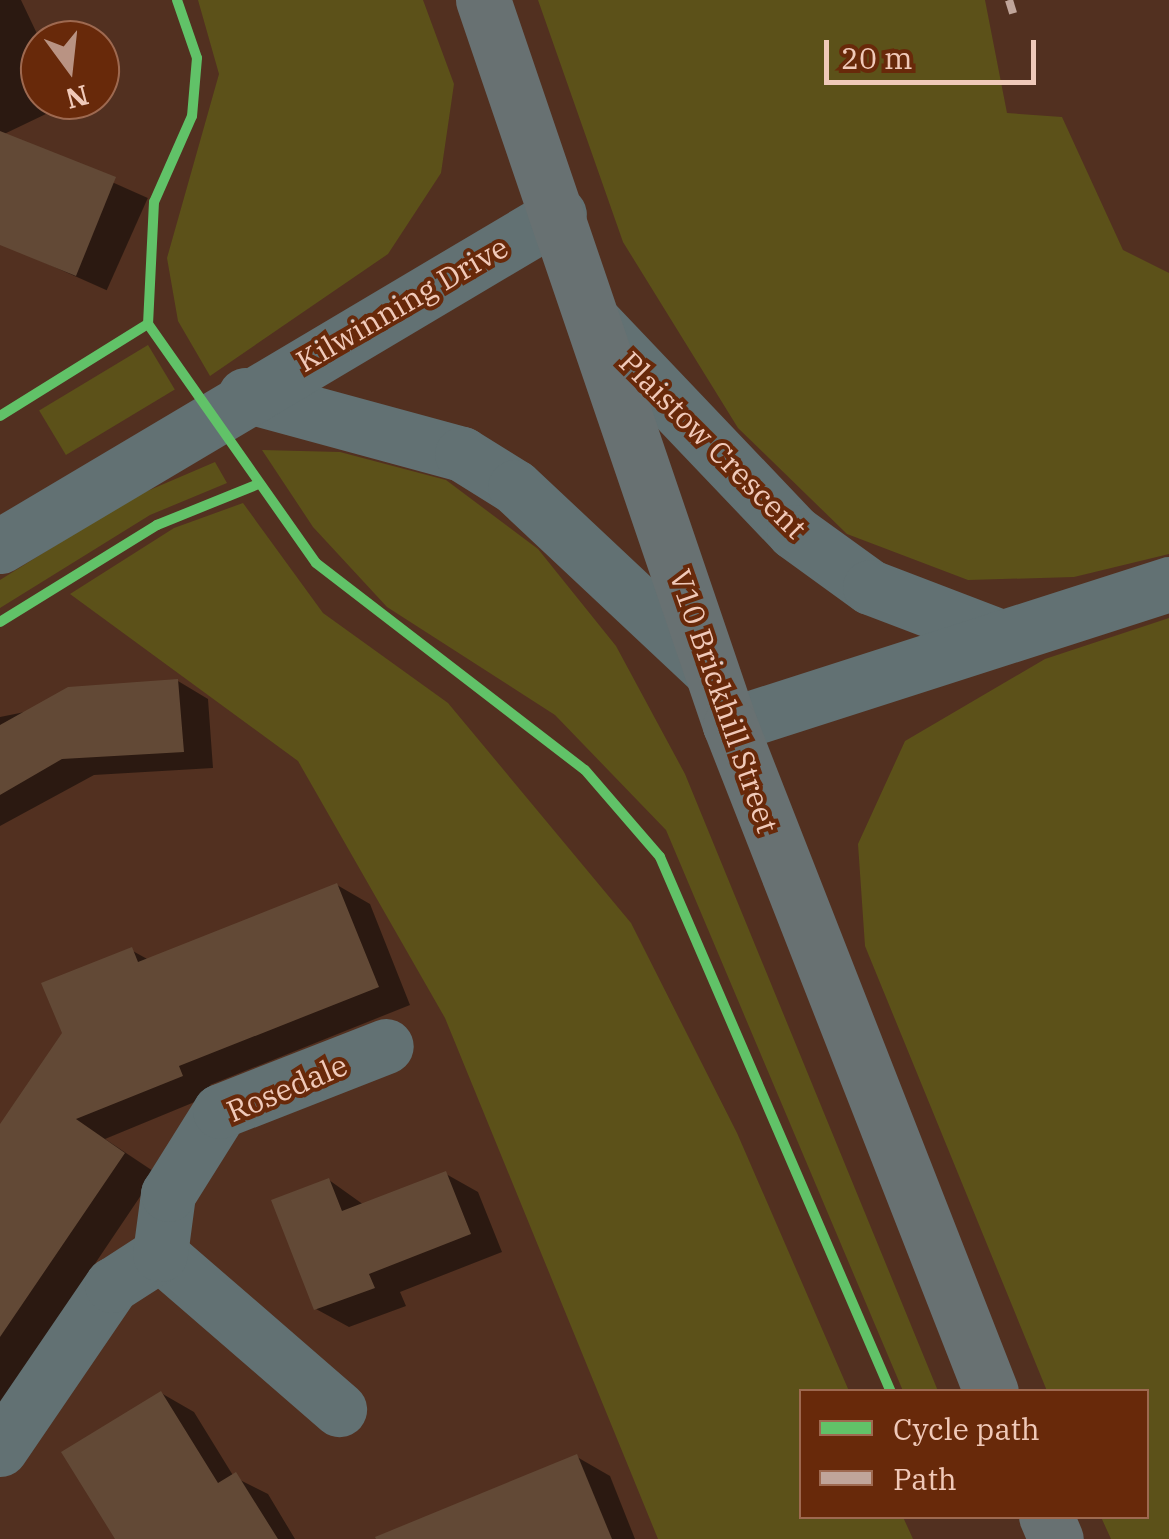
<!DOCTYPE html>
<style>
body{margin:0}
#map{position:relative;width:1169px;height:1539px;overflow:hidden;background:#523020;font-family:"IBM Plex Serif",serif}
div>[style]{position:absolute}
.green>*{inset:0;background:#5c5119;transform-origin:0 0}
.shadow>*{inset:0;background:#0007;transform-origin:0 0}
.building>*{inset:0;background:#624936}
.street>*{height:55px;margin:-27.5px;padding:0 27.5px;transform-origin:27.5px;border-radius:27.5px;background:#627173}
.secondary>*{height:55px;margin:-27.5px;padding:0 27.5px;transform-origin:27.5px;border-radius:27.5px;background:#687172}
.quiet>*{height:8px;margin-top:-4px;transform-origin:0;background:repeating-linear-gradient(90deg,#c0a59a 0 15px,transparent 0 23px)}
.cycleway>*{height:10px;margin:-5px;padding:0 5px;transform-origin:5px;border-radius:5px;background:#61c268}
span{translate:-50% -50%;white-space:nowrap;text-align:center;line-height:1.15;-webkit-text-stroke:8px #68290a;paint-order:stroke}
.street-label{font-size:30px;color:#f0c9b9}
.legend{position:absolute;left:799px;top:1389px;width:350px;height:130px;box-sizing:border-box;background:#68290a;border:2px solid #9e6950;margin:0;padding:12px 18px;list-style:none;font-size:30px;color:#f0c9b9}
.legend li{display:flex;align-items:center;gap:20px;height:50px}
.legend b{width:50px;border:2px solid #9e6950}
.north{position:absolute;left:20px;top:20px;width:100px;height:100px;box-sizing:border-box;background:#68290a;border:2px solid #9e6950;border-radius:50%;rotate:165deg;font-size:28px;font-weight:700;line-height:40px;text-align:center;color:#f0c9b9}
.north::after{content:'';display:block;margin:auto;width:35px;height:45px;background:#b99383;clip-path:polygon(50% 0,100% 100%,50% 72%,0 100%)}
.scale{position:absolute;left:824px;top:40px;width:212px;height:45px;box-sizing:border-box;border:5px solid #f0c9b9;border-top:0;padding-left:12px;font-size:30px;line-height:35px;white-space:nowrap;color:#f0c9b9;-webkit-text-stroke:8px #68290a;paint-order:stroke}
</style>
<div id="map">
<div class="green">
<i style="clip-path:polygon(198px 0,423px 0,454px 84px,441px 173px,388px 254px,210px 376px,178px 321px,167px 258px,219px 74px)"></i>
<i style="clip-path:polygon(538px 0,985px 0,1007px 113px,1062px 117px,1123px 250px,1169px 273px,1169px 554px,1074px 577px,968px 580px,847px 534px,738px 428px,623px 242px)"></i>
<i style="left:148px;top:345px;width:52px;height:127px;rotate:59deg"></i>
<i style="clip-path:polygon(262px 450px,340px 452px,446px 480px,538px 549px,616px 646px,685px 774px,938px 1391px,903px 1391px,666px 830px,555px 715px,387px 607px,313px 527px)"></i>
<i style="clip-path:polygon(215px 462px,227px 483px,150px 515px,0 608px,0 580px,131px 498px)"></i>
<i style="clip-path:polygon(243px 503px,323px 613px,448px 703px,631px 923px,737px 1133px,849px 1391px,802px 1392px,802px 1516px,903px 1517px,913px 1539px,658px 1539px,445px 1018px,298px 761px,70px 594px,174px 528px)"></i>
<i style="clip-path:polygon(1169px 618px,1169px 1539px,1111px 1539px,1101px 1517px,1146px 1516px,1146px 1392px,1047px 1391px,865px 946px,858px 844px,905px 741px,1045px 659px)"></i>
</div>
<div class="shadow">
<i style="clip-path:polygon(0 0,21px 0,40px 40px,40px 100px,71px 102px,0 136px)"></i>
<i style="left:40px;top:150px;width:118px;height:101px;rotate:24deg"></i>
<i style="clip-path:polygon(178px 681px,208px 699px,213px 768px,94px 775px,0 826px,0 717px)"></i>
<i style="clip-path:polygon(337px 885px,370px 904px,410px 1005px,210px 1085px,214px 1094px,105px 1139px,156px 1173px,0 1405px,0 1129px,131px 950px,149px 960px)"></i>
<i style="clip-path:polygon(446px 1174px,478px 1192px,502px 1252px,400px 1292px,406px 1306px,349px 1327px,316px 1309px,329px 1180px,364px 1205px)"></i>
<i style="clip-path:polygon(161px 1393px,194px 1412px,234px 1477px,268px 1494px,295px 1539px,118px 1539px)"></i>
<i style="clip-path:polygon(577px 1457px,610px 1476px,635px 1539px,434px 1539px)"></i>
</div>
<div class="building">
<i style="clip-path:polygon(0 131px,116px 177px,76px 276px,0 245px)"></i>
<i style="clip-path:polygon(178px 679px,184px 752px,62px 759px,0 795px,0 725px,68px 687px)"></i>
<i style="clip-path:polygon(337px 883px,379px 987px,179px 1066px,183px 1076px,76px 1119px,125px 1153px,0 1337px,0 1124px,62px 1033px,41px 983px,132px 947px,138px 962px)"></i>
<i style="clip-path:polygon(446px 1171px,471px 1234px,369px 1274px,375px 1288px,314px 1310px,271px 1200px,329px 1178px,342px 1211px)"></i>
<i style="clip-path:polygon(161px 1391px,218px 1483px,236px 1472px,278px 1539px,115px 1539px,61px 1452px)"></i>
<i style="clip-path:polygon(577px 1454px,612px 1539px,376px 1539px,375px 1537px)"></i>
</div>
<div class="street">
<i style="left:597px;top:325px;width:286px;rotate:46.4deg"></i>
<i style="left:794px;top:532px;width:94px;rotate:35.9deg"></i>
<i style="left:870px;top:587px;width:135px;rotate:20.9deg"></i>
<i style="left:245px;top:395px;width:225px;rotate:15.2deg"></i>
<i style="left:462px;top:454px;width:62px;rotate:31.9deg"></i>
<i style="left:515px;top:487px;width:267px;rotate:43.2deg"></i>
<i style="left:0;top:546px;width:650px;rotate:-30.71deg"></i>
<i style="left:730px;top:725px;width:461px;rotate:-17.8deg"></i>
<i style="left:160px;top:1254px;width:237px;rotate:40.9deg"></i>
<i style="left:0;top:1449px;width:199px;rotate:-55.7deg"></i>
<i style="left:112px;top:1285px;width:57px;rotate:-32.9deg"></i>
<i style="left:160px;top:1254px;width:61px;rotate:-82.4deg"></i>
<i style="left:168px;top:1194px;width:98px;rotate:-57.9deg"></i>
<i style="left:220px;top:1111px;width:178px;rotate:-21.4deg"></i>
</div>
<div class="secondary">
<i style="left:483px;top:0;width:766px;rotate:71.19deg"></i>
<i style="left:730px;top:725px;width:716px;rotate:68.63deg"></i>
<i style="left:1046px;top:1516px;width:25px;rotate:67deg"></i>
</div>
<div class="quiet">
<i style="left:1009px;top:0;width:14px;rotate:73deg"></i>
</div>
<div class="cycleway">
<i style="left:177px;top:0;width:61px;rotate:71deg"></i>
<i style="left:197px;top:58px;width:58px;rotate:94.9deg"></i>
<i style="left:192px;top:116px;width:94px;rotate:113.8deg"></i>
<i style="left:154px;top:202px;width:122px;rotate:92.8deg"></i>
<i style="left:148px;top:324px;width:292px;rotate:54.9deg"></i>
<i style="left:316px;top:563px;width:339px;rotate:37.6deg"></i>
<i style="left:585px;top:770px;width:115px;rotate:49.2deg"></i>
<i style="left:660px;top:857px;width:583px;rotate:66.65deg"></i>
<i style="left:0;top:416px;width:174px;rotate:-31.9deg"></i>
<i style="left:0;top:622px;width:185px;rotate:-31.7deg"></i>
<i style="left:157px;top:525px;width:107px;rotate:-22deg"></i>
</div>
<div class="street-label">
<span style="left:402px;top:304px;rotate:-30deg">Kilwinning Drive</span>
<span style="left:713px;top:445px;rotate:45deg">Plaistow Crescent</span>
<span style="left:724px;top:701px;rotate:71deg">V10 Brickhill Street</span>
<span style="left:287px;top:1088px;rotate:-23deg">Rosedale</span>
</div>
<ul class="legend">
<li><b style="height:12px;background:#61c268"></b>Cycle path</li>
<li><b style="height:12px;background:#c0a59a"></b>Path</li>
</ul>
<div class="north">N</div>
<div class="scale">20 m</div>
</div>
